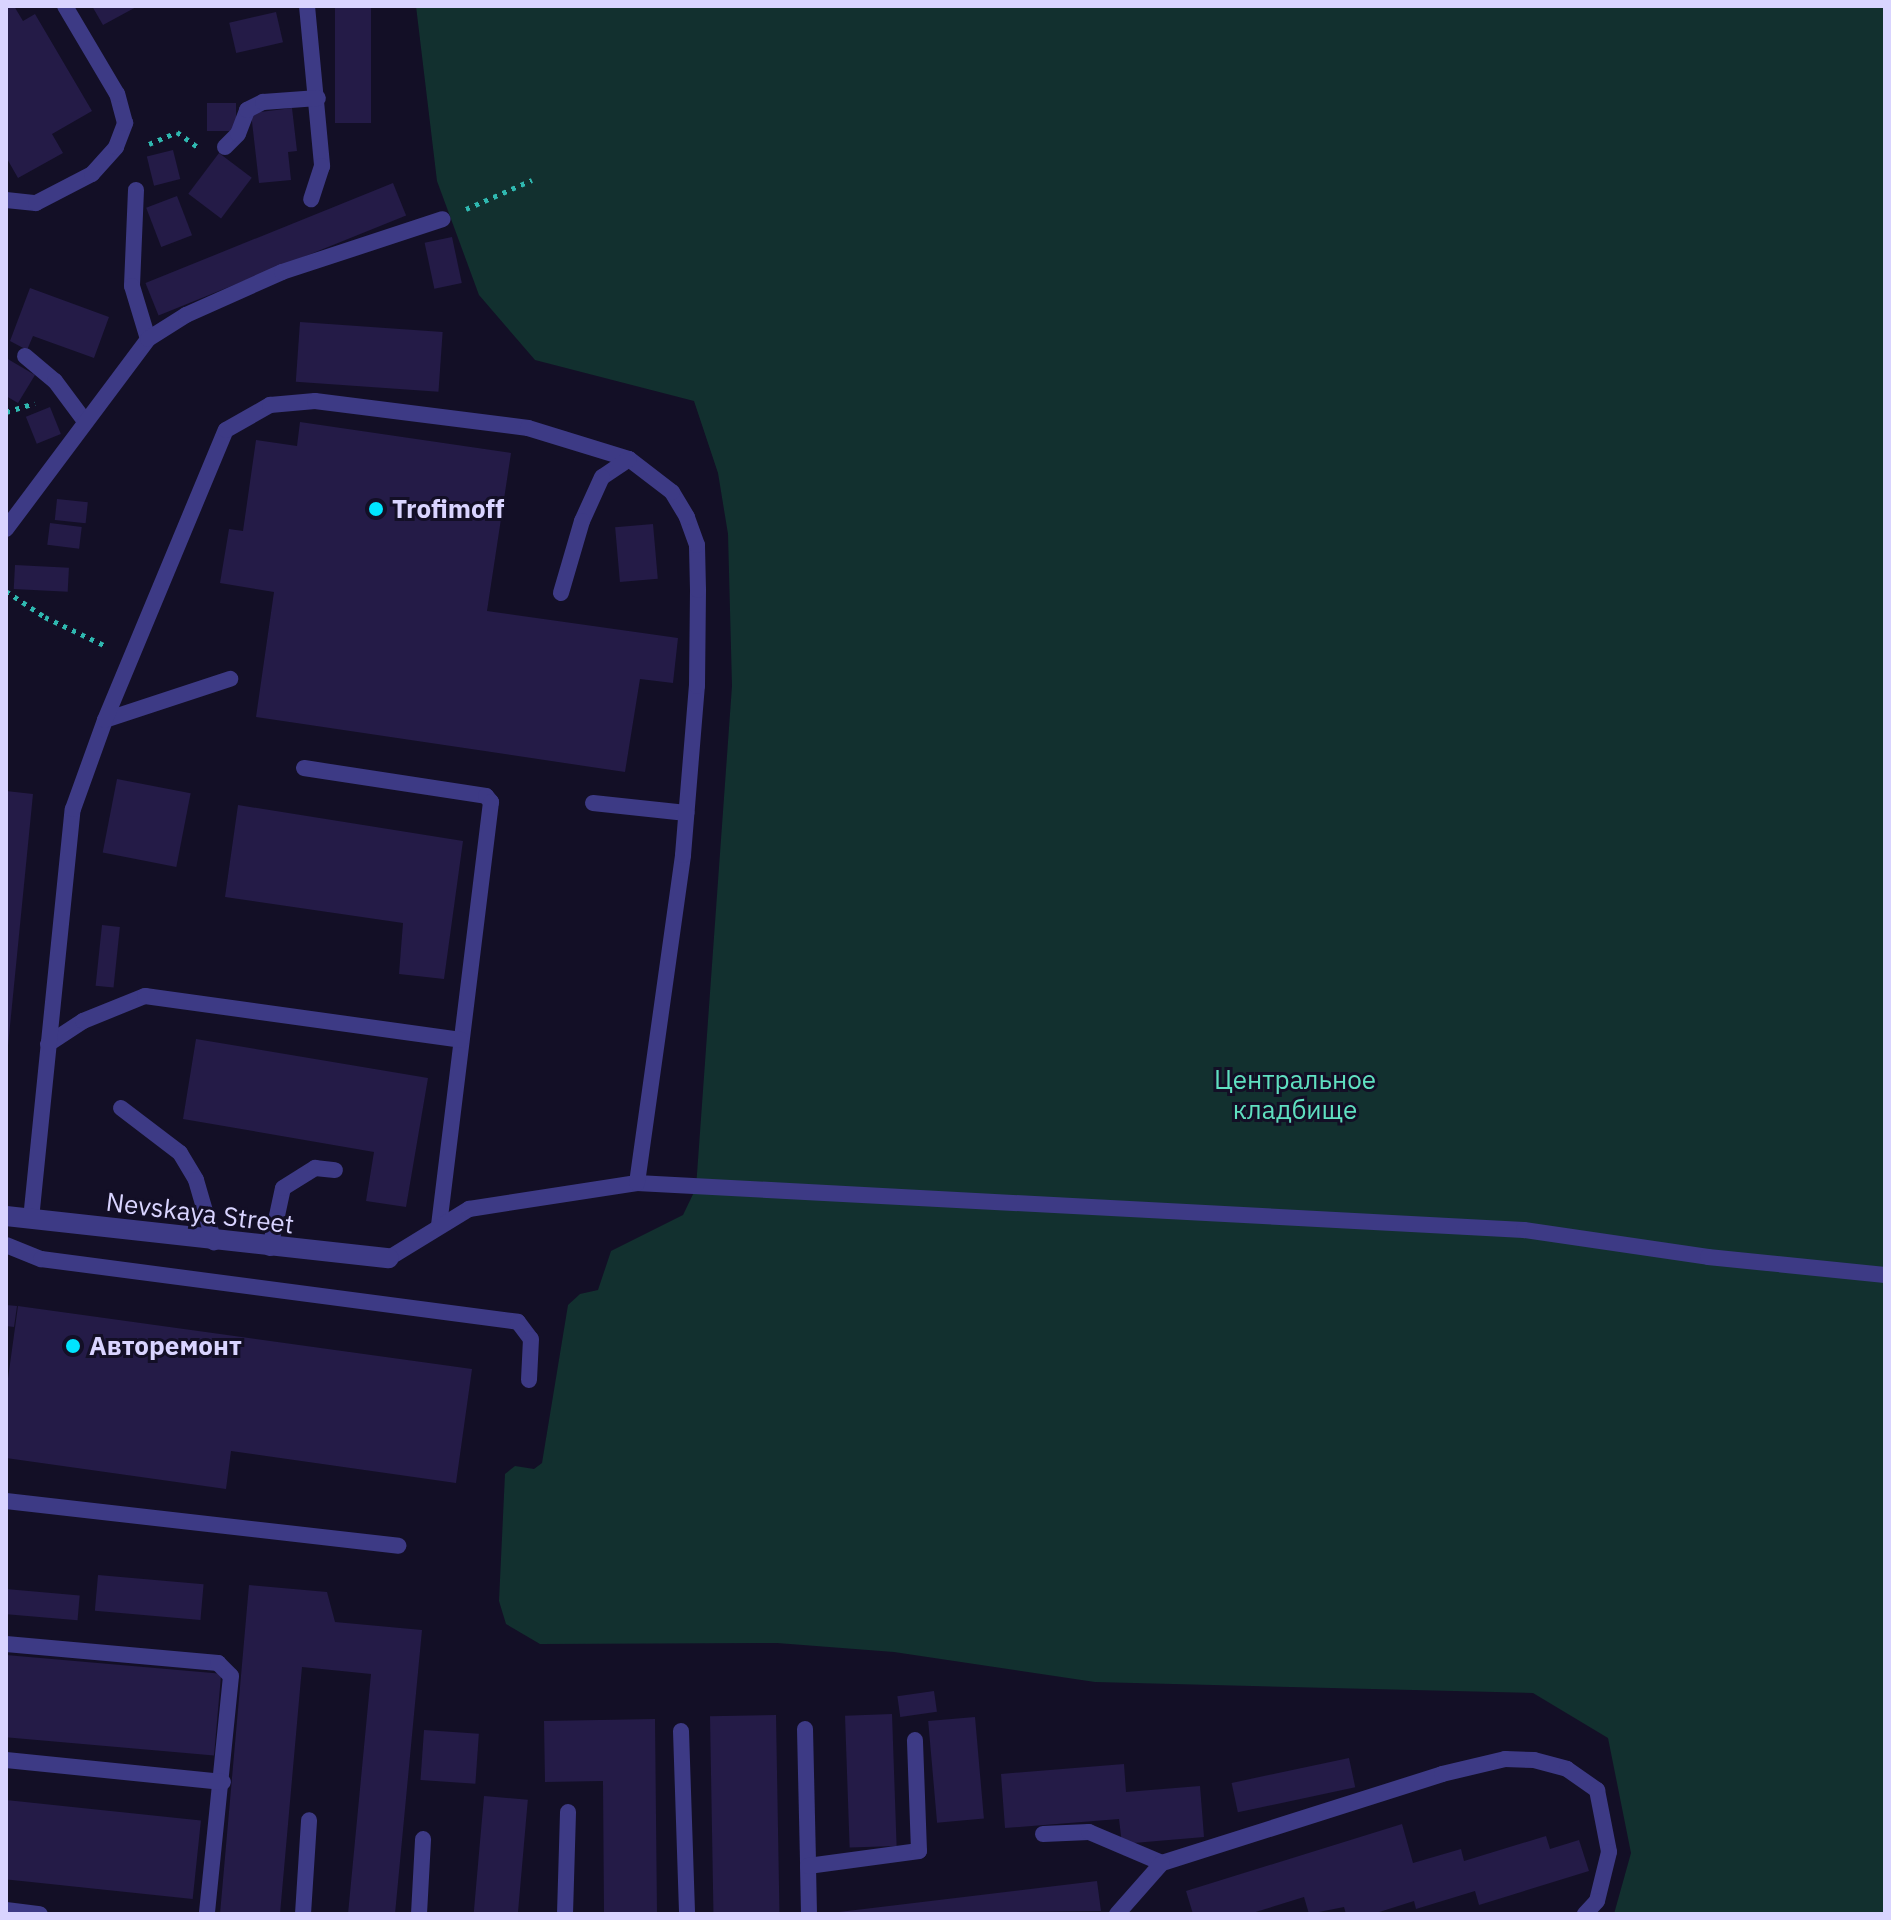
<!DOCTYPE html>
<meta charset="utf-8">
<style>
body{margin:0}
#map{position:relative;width:1891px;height:1920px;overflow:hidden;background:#130f26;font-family:"IBM Plex Sans",sans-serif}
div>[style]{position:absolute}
.green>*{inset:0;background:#12302f}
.building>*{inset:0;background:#241b47;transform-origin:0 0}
.path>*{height:5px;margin-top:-2.5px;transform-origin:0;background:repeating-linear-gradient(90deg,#2fb8b0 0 4px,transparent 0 10px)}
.service>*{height:16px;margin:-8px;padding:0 8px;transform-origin:8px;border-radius:8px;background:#3d3a85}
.minor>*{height:20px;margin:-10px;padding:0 10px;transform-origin:10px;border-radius:10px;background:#3d3a85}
.dots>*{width:22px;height:22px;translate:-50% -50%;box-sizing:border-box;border:4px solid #130f26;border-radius:50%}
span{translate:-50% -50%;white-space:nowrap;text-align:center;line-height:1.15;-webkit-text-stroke:6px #130f26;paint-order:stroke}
.poi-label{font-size:26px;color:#d9d4ff;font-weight:700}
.left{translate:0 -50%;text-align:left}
.park-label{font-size:26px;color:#5fe0c0}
.street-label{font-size:26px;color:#d9d4ff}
.frame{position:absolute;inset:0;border:8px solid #d9d4ff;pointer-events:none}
</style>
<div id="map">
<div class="green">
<i style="clip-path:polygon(416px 6px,1885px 6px,1885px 1914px,1614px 1914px,1631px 1853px,1608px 1738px,1533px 1693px,1095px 1682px,894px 1652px,777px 1643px,540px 1644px,506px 1624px,499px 1601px,505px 1474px,515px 1466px,534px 1469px,542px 1463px,568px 1305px,580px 1294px,598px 1290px,611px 1251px,683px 1215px,696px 1188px,732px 686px,728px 534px,718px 473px,694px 401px,535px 360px,479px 295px,437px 181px)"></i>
</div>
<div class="building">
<i style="clip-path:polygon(6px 6px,14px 6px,23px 21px,35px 14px,92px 111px,52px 134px,63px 153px,18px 178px,6px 157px)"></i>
<i style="clip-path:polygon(92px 6px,138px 6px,103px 25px)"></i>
<i style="left:335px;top:6px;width:36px;height:117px"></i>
<i style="left:276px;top:12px;width:31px;height:48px;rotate:77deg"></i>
<i style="left:207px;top:103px;width:29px;height:28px"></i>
<i style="clip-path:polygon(292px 108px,297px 151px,288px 152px,291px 180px,259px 183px,251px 113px)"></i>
<i style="left:173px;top:150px;width:30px;height:27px;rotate:76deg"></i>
<i style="left:219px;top:153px;width:41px;height:51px;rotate:37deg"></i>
<i style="left:393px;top:183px;width:35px;height:267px;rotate:68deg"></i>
<i style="left:177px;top:196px;width:42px;height:33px;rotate:69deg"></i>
<i style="left:452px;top:237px;width:47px;height:28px;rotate:78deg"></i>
<i style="clip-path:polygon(30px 288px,109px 317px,94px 358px,33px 336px,27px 350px,10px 341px)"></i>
<i style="left:300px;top:322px;width:143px;height:60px;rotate:4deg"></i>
<i style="clip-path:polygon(6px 358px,35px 375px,18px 403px,6px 396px)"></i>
<i style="left:50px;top:407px;width:29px;height:26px;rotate:68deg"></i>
<i style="clip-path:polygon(300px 422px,511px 453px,487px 611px,678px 638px,673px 683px,640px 679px,625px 772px,256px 717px,274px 592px,220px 583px,229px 529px,243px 531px,256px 440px,297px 446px)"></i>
<i style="left:57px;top:499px;width:31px;height:21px;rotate:6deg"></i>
<i style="left:50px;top:523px;width:32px;height:22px;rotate:7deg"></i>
<i style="left:653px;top:524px;width:55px;height:38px;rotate:85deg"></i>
<i style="left:15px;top:565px;width:54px;height:24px;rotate:3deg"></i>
<i style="left:117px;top:779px;width:75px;height:75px;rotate:11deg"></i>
<i style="clip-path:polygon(6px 791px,33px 794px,8px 1046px,6px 1046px)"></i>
<i style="clip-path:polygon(238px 805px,463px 841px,444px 979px,399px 974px,403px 923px,225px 897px)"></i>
<i style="left:102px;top:925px;width:18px;height:61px;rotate:6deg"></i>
<i style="clip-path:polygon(196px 1039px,428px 1078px,406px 1207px,366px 1201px,374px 1152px,183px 1119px)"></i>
<i style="clip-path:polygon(6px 1305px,17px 1306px,14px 1327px,6px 1326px)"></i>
<i style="clip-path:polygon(18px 1306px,472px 1369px,456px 1483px,231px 1451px,226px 1489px,6px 1458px,6px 1393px)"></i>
<i style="left:98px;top:1575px;width:106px;height:36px;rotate:5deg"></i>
<i style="clip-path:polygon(249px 1585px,327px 1592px,335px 1622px,422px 1630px,395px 1914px,348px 1914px,371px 1674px,302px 1667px,280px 1914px,220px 1914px)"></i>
<i style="left:6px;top:1589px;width:74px;height:25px;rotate:5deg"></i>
<i style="left:6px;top:1655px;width:216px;height:82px;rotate:5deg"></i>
<i style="left:934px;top:1691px;width:21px;height:37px;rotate:82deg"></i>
<i style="left:892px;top:1714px;width:132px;height:47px;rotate:88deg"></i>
<i style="left:776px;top:1715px;width:199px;height:66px;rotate:89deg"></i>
<i style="left:975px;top:1717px;width:102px;height:47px;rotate:85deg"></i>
<i style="clip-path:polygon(655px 1719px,657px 1914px,604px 1914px,603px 1781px,545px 1782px,544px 1721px)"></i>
<i style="left:424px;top:1730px;width:55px;height:50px;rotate:4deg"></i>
<i style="left:1349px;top:1758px;width:30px;height:120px;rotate:78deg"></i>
<i style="clip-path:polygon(1124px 1764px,1126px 1792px,1200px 1786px,1204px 1837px,1122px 1844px,1119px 1819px,1005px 1828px,1001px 1774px)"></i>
<i style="left:484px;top:1796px;width:44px;height:118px;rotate:5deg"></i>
<i style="left:6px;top:1800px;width:196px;height:79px;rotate:6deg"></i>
<i style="clip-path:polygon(1402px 1824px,1413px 1863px,1461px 1849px,1464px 1861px,1546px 1836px,1550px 1849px,1579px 1840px,1589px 1871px,1479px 1905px,1475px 1891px,1416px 1909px,1414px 1901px,1373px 1914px,1346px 1914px,1344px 1907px,1309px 1914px,1304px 1897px,1249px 1914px,1193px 1914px,1186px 1891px)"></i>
<i style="clip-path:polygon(1097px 1881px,1101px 1911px,840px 1914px,839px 1912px)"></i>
</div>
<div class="path">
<i style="left:149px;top:144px;width:30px;rotate:-23deg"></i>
<i style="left:177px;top:132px;width:26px;rotate:36deg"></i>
<i style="left:466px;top:209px;width:72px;rotate:-23.7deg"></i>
<i style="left:6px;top:412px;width:30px;rotate:-17deg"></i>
<i style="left:6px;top:591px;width:47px;rotate:33.7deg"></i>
<i style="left:45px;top:617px;width:68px;rotate:25.4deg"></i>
</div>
<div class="service">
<i style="left:307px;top:6px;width:161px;rotate:84.6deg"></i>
<i style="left:322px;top:166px;width:35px;rotate:108deg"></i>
<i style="left:225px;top:147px;width:18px;rotate:-45deg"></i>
<i style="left:238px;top:134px;width:26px;rotate:-69deg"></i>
<i style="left:247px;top:110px;width:18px;rotate:-27deg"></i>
<i style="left:263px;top:102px;width:55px;rotate:-4.2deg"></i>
<i style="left:136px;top:190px;width:96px;rotate:92.4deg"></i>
<i style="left:132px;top:286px;width:55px;rotate:73.2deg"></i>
<i style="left:6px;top:200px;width:30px;rotate:6deg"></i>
<i style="left:36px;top:203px;width:63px;rotate:-27.4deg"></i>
<i style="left:92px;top:174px;width:36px;rotate:-48deg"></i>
<i style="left:116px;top:147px;width:26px;rotate:-69deg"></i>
<i style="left:125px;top:123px;width:30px;rotate:-105deg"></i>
<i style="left:117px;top:94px;width:102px;rotate:-120.6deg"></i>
<i style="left:25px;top:356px;width:39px;rotate:40deg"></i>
<i style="left:55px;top:381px;width:49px;rotate:53.4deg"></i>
<i style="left:6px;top:529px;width:237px;rotate:-53.2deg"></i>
<i style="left:148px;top:339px;width:45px;rotate:-32.3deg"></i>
<i style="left:186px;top:315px;width:105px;rotate:-24.1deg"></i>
<i style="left:282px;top:272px;width:169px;rotate:-18.2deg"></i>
<i style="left:105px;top:720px;width:132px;rotate:-18.2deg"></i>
<i style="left:304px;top:768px;width:184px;rotate:8.7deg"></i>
<i style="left:486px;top:796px;width:8px;rotate:50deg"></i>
<i style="left:491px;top:802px;width:425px;rotate:97deg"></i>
<i style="left:593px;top:803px;width:94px;rotate:6.1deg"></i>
<i style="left:48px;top:1044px;width:42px;rotate:-33.3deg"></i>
<i style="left:83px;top:1021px;width:67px;rotate:-22deg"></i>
<i style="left:145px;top:996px;width:319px;rotate:7.9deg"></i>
<i style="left:121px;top:1108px;width:74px;rotate:37.3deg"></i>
<i style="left:180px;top:1153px;width:31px;rotate:59deg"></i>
<i style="left:196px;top:1180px;width:65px;rotate:73.8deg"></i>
<i style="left:637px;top:1183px;width:888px;rotate:3.03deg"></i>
<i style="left:1524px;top:1230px;width:186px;rotate:8.3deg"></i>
<i style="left:1708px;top:1257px;width:178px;rotate:5.8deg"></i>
<i style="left:31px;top:1219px;width:412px;rotate:-84.2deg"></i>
<i style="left:73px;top:809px;width:95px;rotate:-70.2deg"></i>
<i style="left:105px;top:720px;width:314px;rotate:-67.4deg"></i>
<i style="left:226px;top:430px;width:51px;rotate:-29.6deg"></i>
<i style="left:270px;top:405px;width:45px;rotate:-5.1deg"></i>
<i style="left:315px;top:401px;width:215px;rotate:7.2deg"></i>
<i style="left:528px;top:428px;width:106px;rotate:17.1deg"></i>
<i style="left:6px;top:1245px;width:38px;rotate:22deg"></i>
<i style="left:41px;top:1259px;width:481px;rotate:7.5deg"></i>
<i style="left:518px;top:1322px;width:21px;rotate:53deg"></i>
<i style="left:531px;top:1339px;width:41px;rotate:92.8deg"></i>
<i style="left:270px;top:1248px;width:61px;rotate:-77.8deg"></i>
<i style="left:283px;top:1188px;width:38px;rotate:-32deg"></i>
<i style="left:315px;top:1168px;width:20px;rotate:6deg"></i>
<i style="left:389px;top:1258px;width:94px;rotate:-31.5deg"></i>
<i style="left:469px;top:1209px;width:170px;rotate:-8.8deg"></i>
<i style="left:637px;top:1183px;width:331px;rotate:-82deg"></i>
<i style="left:683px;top:855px;width:170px;rotate:-85.3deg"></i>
<i style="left:697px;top:686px;width:96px;rotate:-89.4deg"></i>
<i style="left:698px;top:590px;width:45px;rotate:-91.3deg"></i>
<i style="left:697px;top:545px;width:30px;rotate:-110deg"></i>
<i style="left:687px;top:517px;width:29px;rotate:-121deg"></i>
<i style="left:672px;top:492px;width:54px;rotate:-142.5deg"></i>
<i style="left:629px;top:459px;width:32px;rotate:146deg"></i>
<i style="left:602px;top:477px;width:48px;rotate:114.4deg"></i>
<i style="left:582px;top:521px;width:75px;rotate:106.3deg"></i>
<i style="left:6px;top:1501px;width:395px;rotate:6.5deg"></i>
<i style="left:6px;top:1644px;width:213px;rotate:5.1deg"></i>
<i style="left:218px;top:1663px;width:18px;rotate:45deg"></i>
<i style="left:231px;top:1676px;width:239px;rotate:95.8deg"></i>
<i style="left:805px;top:1729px;width:137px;rotate:88.7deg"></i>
<i style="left:681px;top:1731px;width:183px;rotate:88.1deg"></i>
<i style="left:6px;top:1760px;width:218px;rotate:5.8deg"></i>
<i style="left:1043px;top:1834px;width:46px;rotate:-2.5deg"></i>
<i style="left:1089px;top:1832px;width:79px;rotate:23deg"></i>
<i style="left:1162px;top:1863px;width:294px;rotate:-17.6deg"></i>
<i style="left:1442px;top:1774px;width:65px;rotate:-13.4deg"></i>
<i style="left:1505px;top:1759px;width:29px;rotate:2deg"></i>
<i style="left:1534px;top:1760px;width:34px;rotate:15deg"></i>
<i style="left:1567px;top:1769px;width:37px;rotate:35deg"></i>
<i style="left:1597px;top:1790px;width:63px;rotate:79deg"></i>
<i style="left:1609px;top:1852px;width:50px;rotate:103.8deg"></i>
<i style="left:1597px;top:1901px;width:18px;rotate:133deg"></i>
<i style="left:6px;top:1910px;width:34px;rotate:7deg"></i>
<i style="left:303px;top:1914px;width:94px;rotate:-86.3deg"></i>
<i style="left:419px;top:1914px;width:75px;rotate:-86.9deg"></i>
<i style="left:565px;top:1914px;width:102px;rotate:-88.3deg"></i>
<i style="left:809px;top:1914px;width:48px;rotate:-91.2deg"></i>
<i style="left:808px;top:1866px;width:112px;rotate:-7.7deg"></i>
<i style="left:919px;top:1851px;width:111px;rotate:-92.1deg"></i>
<i style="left:1117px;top:1914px;width:68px;rotate:-48.6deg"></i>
</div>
<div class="minor">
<i style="left:6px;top:1216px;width:385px;rotate:6.3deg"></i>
</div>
<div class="dots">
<i style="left:376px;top:509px;background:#00e5ff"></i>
<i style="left:73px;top:1346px;background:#00e5ff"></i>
</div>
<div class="poi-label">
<span class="left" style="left:392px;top:509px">Trofimoff</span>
<span class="left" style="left:89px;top:1346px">Авторемонт</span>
</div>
<div class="park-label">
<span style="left:1295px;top:1095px">Центральное<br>кладбище</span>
</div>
<div class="street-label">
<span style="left:200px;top:1213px;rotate:7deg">Nevskaya Street</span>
</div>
<div class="frame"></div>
</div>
